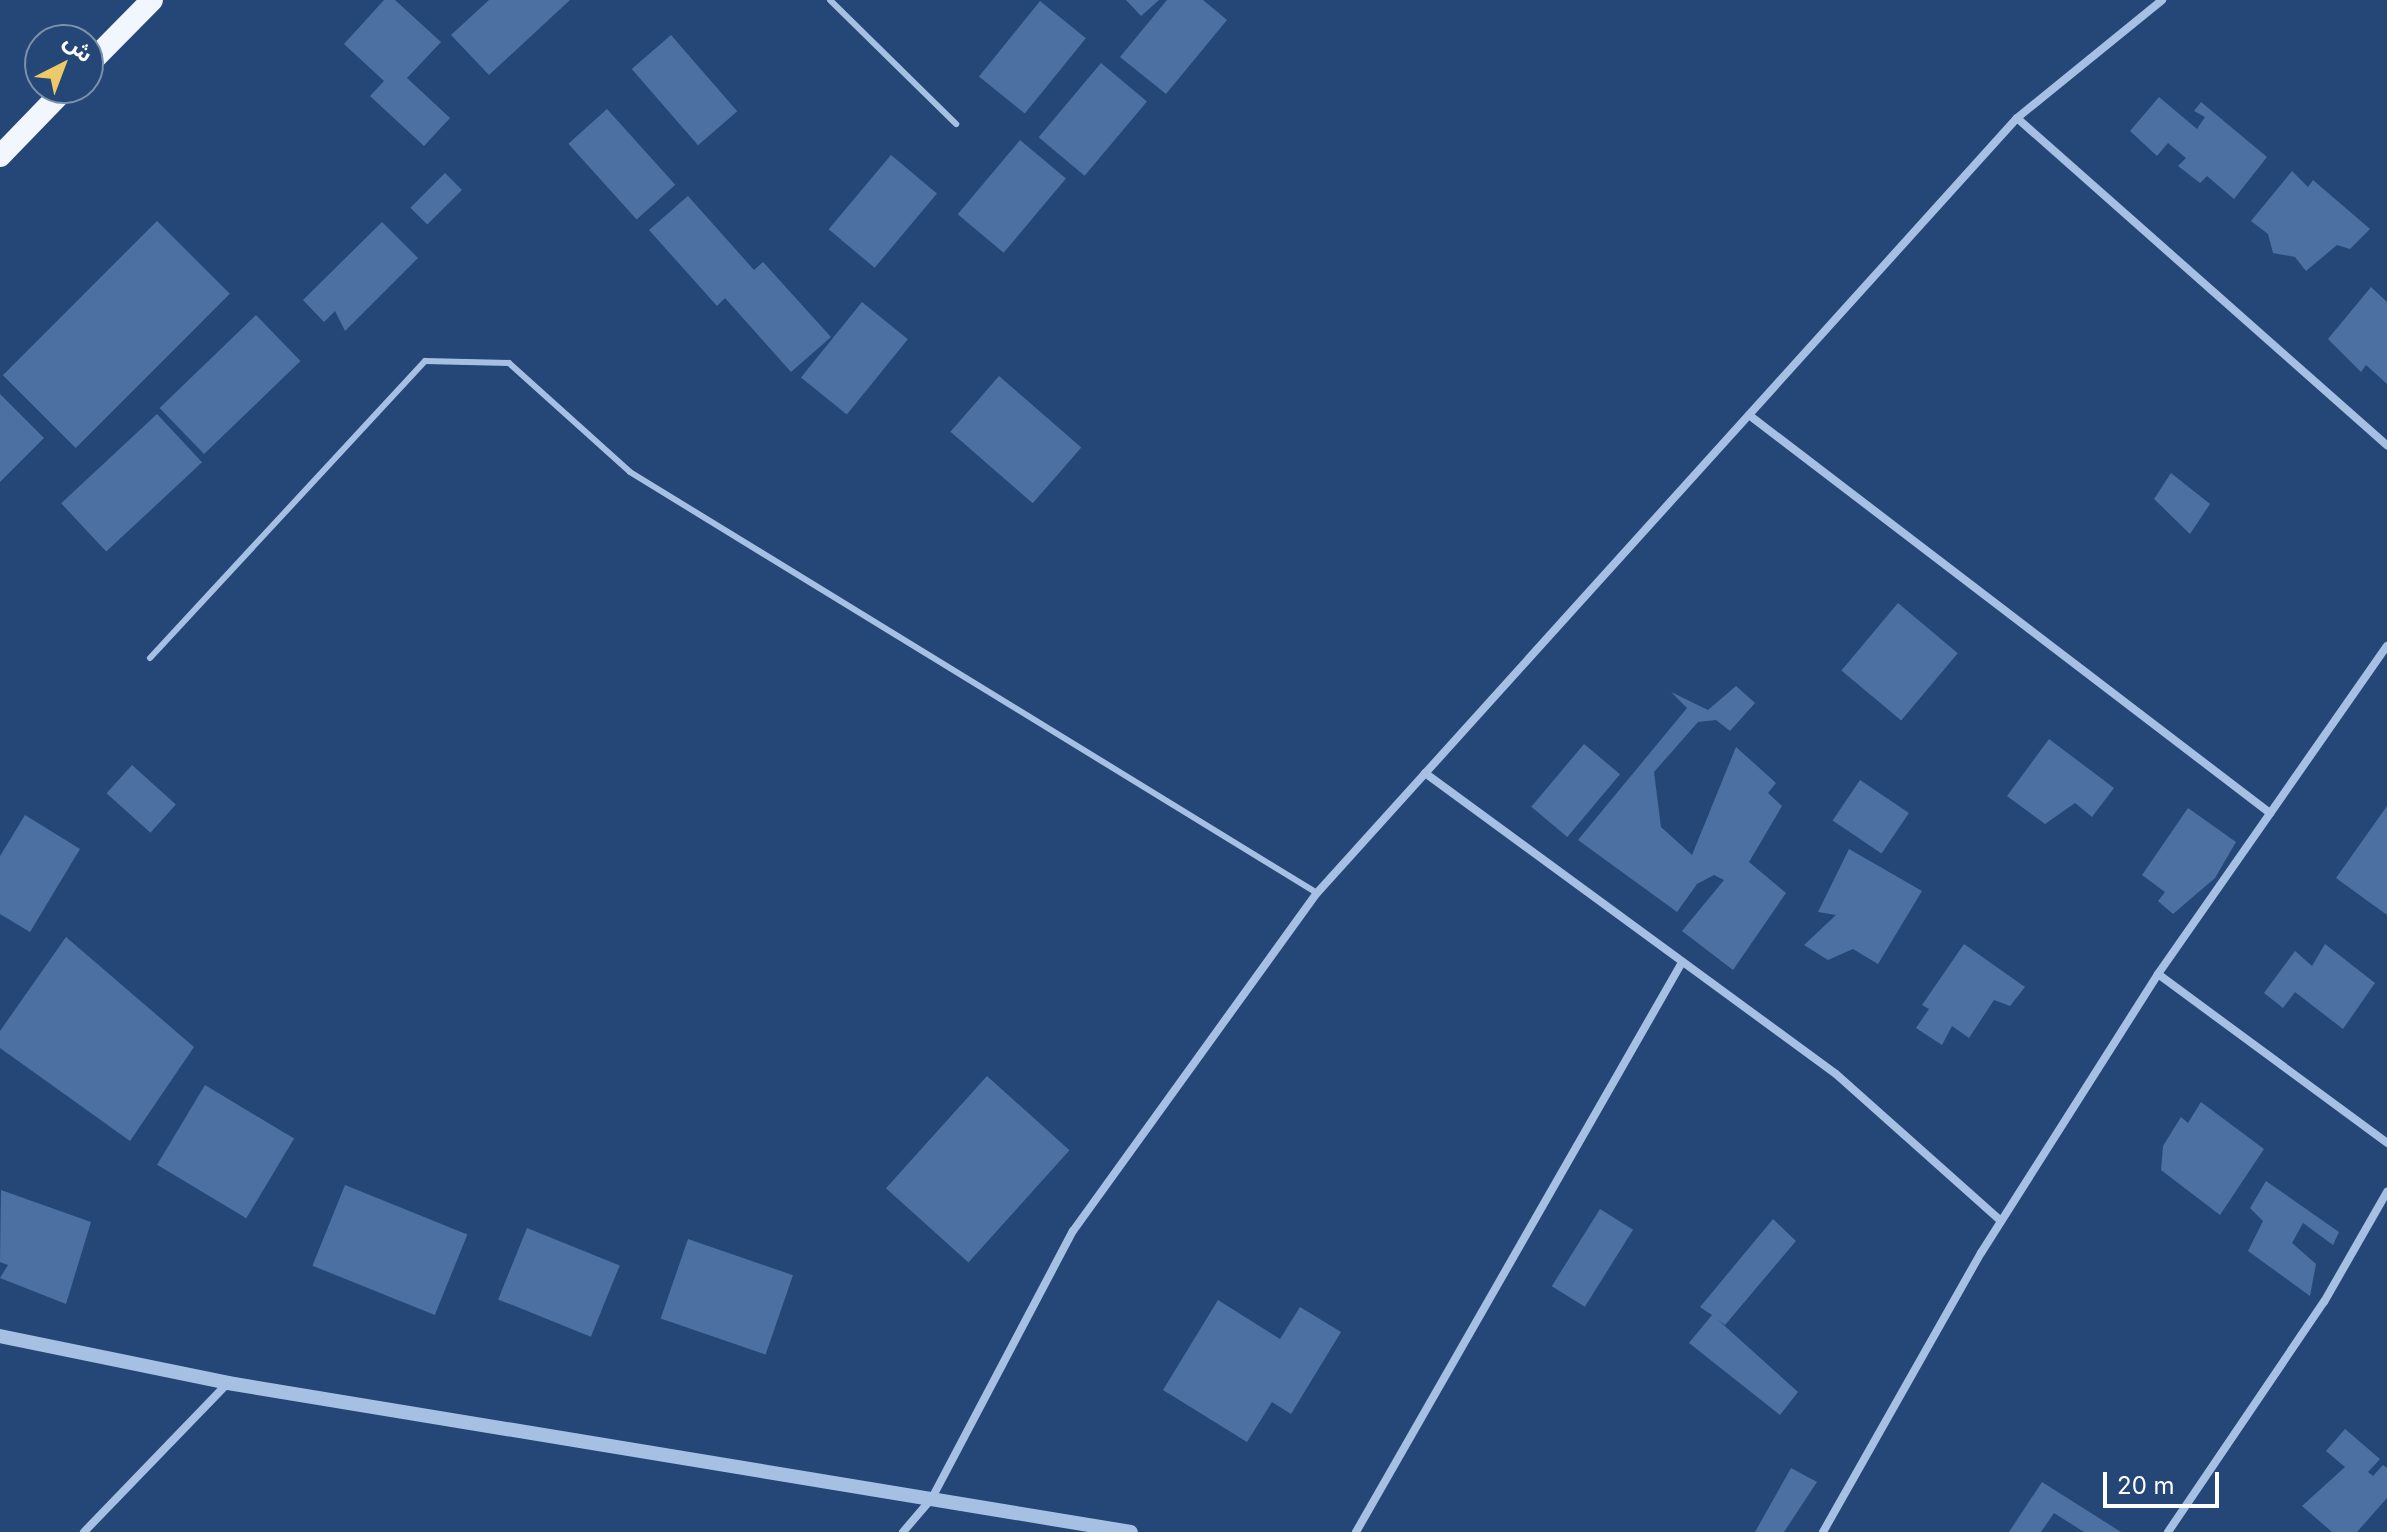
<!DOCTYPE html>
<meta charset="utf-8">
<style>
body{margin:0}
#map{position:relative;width:2387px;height:1532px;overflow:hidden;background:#244777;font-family:Inter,"Noto Sans Arabic",sans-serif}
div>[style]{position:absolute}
.building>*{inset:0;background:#4c70a1;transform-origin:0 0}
.service>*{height:6px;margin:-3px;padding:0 3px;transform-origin:3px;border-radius:3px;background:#a5c0e3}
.minor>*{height:8px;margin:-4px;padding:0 4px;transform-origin:4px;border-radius:4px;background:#a5c0e3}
.tertiary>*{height:14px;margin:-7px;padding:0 7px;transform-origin:7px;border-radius:7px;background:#a5c0e3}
.trunk>*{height:22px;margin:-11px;padding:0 11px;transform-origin:11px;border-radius:11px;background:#f2f6fe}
span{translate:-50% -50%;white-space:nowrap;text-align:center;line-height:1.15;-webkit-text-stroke:6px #244777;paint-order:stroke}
.north{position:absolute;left:24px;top:24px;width:80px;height:80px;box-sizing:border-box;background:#244777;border:2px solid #7c91ad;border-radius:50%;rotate:42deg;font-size:22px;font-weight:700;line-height:32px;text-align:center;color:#fff}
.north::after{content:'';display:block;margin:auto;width:28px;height:36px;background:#edc969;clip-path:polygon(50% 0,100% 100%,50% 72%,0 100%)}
.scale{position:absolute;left:2103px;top:1472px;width:116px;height:36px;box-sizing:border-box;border:4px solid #fff;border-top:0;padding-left:10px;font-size:24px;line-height:28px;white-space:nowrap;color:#fff;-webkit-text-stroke:6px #244777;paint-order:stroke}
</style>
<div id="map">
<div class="building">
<i style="clip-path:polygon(384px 0,395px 0,441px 42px,407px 78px,450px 118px,424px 146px,370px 96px,384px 81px,344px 44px)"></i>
<i style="clip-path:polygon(489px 0,570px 0,489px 75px,451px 35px)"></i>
<i style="clip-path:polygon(1126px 0,1159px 0,1141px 16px)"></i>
<i style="clip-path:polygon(1167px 0,1203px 0,1227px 20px,1166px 94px,1120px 57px)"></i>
<i style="left:1040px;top:1px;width:59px;height:97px;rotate:39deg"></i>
<i style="left:671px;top:35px;width:101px;height:52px;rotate:49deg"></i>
<i style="left:1101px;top:63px;width:60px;height:97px;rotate:40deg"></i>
<i style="clip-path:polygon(2159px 97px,2197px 129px,2205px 117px,2194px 111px,2201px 102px,2267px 157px,2234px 199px,2207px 176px,2200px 183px,2178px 166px,2186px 158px,2168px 143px,2157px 156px,2130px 131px)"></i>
<i style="left:607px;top:109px;width:102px;height:52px;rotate:48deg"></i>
<i style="left:1020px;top:140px;width:60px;height:97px;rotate:40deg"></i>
<i style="left:891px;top:155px;width:60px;height:97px;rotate:40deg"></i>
<i style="clip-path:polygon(2292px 171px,2308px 187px,2313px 180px,2370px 229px,2350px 249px,2337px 245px,2306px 271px,2295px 257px,2273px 253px,2268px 234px,2251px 221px)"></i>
<i style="left:445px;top:173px;width:24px;height:49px;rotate:45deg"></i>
<i style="clip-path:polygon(688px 196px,754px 270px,763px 262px,831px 337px,791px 372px,725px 298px,717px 306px,649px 230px)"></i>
<i style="left:157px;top:221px;width:103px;height:218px;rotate:45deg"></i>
<i style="clip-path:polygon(382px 222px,418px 258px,345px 331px,335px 311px,324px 322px,303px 300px)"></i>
<i style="clip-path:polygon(2371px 287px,2387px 302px,2387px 384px,2366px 365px,2361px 372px,2328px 339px)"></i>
<i style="left:862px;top:302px;width:59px;height:97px;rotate:39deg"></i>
<i style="left:256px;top:315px;width:64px;height:134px;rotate:46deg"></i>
<i style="left:999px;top:376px;width:109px;height:74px;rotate:41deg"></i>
<i style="clip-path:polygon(0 394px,44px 438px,0 482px)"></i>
<i style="left:157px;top:414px;width:66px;height:131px;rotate:47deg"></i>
<i style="clip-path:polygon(2171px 473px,2210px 504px,2190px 534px,2154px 499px)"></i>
<i style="left:1898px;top:603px;width:78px;height:88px;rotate:40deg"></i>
<i style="clip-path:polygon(1736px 686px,1755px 703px,1730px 731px,1716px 720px,1698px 722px,1654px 772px,1661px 827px,1692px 855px,1736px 747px,1776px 783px,1768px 793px,1782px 806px,1749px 862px,1786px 893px,1733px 970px,1682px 931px,1724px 880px,1714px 875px,1697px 884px,1677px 912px,1578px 840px,1687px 708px,1671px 692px,1708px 710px)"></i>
<i style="clip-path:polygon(2049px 739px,2114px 788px,2092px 817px,2075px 803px,2045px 824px,2007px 796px)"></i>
<i style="left:1584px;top:744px;width:47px;height:82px;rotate:40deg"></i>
<i style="left:132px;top:765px;width:59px;height:38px;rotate:42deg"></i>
<i style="left:1860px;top:780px;width:59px;height:49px;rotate:34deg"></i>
<i style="clip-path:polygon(2387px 806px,2387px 915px,2336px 878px)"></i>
<i style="clip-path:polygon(2188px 808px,2236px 842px,2215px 878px,2173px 914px,2158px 901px,2165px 892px,2142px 875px)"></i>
<i style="clip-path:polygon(25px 815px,80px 849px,30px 932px,0 914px,0 856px)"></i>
<i style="clip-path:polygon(1849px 849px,1922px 891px,1878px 964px,1853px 949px,1828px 960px,1804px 945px,1836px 915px,1818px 912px)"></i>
<i style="clip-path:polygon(66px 937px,194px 1047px,130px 1141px,0 1048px,0 1031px)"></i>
<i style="clip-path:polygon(1964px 944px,2025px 987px,2010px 1006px,1994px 1000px,1969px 1038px,1952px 1026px,1942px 1045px,1916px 1028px,1929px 1009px,1922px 1005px)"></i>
<i style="clip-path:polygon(2325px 944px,2375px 983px,2343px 1029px,2295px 992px,2283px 1008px,2264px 993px,2295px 951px,2312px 966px)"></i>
<i style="left:987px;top:1076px;width:111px;height:151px;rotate:42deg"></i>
<i style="left:205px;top:1085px;width:104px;height:93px;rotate:31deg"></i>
<i style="clip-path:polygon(2201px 1102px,2264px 1149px,2220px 1215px,2161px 1170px,2163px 1146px,2181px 1117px,2188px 1123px)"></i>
<i style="clip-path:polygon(2266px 1181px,2339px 1232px,2333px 1245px,2303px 1223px,2292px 1243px,2316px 1264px,2310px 1296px,2248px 1251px,2263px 1221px,2250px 1208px)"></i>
<i style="left:345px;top:1185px;width:132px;height:87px;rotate:22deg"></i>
<i style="clip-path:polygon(1px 1190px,91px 1222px,66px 1304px,0 1278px,8px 1265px,0 1262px)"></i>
<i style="left:1600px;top:1209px;width:39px;height:91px;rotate:32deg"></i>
<i style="clip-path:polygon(1773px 1219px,1796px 1241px,1725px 1325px,1717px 1319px,1798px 1392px,1780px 1415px,1689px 1343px,1712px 1315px,1700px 1307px)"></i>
<i style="left:527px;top:1228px;width:100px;height:77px;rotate:22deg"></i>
<i style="left:688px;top:1239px;width:111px;height:84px;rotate:19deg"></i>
<i style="clip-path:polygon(1218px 1300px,1280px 1339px,1300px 1307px,1341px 1332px,1291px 1414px,1272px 1402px,1247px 1442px,1163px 1390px)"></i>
<i style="clip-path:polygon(2345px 1429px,2380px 1459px,2368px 1472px,2373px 1476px,2383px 1465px,2387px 1468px,2387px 1498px,2357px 1532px,2332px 1532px,2302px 1506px,2345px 1467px,2326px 1451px)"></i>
<i style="clip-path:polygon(1791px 1468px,1817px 1482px,1784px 1532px,1755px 1532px)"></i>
<i style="clip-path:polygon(2042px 1482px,2121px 1532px,2084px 1532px,2054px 1513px,2041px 1532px,2009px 1532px)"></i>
</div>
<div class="service">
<i style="left:830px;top:0;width:177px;rotate:44.5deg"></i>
<i style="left:150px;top:658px;width:405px;rotate:-47.2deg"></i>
<i style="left:425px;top:361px;width:84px;rotate:1.4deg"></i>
<i style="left:509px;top:363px;width:163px;rotate:42deg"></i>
<i style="left:630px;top:472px;width:806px;rotate:31.5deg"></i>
</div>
<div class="minor">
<i style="left:2017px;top:118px;width:494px;rotate:41.5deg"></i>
<i style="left:1749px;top:415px;width:656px;rotate:37.38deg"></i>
<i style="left:1425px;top:773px;width:509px;rotate:36.22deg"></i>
<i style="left:1836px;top:1074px;width:221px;rotate:41.7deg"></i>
<i style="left:2158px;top:974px;width:285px;rotate:36.4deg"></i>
<i style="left:84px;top:1532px;width:207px;rotate:-46deg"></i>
<i style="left:903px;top:1532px;width:45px;rotate:-49.5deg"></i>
<i style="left:932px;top:1498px;width:302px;rotate:-62.2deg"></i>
<i style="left:1073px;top:1231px;width:417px;rotate:-54.2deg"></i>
<i style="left:1317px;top:893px;width:1044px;rotate:-47.91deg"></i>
<i style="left:2017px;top:118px;width:187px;rotate:-39.1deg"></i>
<i style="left:1356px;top:1532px;width:654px;rotate:-60.22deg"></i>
<i style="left:1823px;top:1532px;width:321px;rotate:-60.5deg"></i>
<i style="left:1981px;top:1253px;width:330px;rotate:-57.6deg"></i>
<i style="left:2158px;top:974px;width:400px;rotate:-55.1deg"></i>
<i style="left:2168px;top:1532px;width:278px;rotate:-55.9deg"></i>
<i style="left:2324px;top:1302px;width:127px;rotate:-60.2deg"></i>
</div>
<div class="tertiary">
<i style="left:0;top:1336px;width:233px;rotate:11.6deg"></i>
<i style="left:228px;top:1383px;width:915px;rotate:9.37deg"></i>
</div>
<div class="trunk">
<i style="left:88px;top:65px;width:91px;rotate:-45.4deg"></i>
<i style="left:0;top:156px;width:95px;rotate:-45.9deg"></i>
</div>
<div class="north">ش</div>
<div class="scale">20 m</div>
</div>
